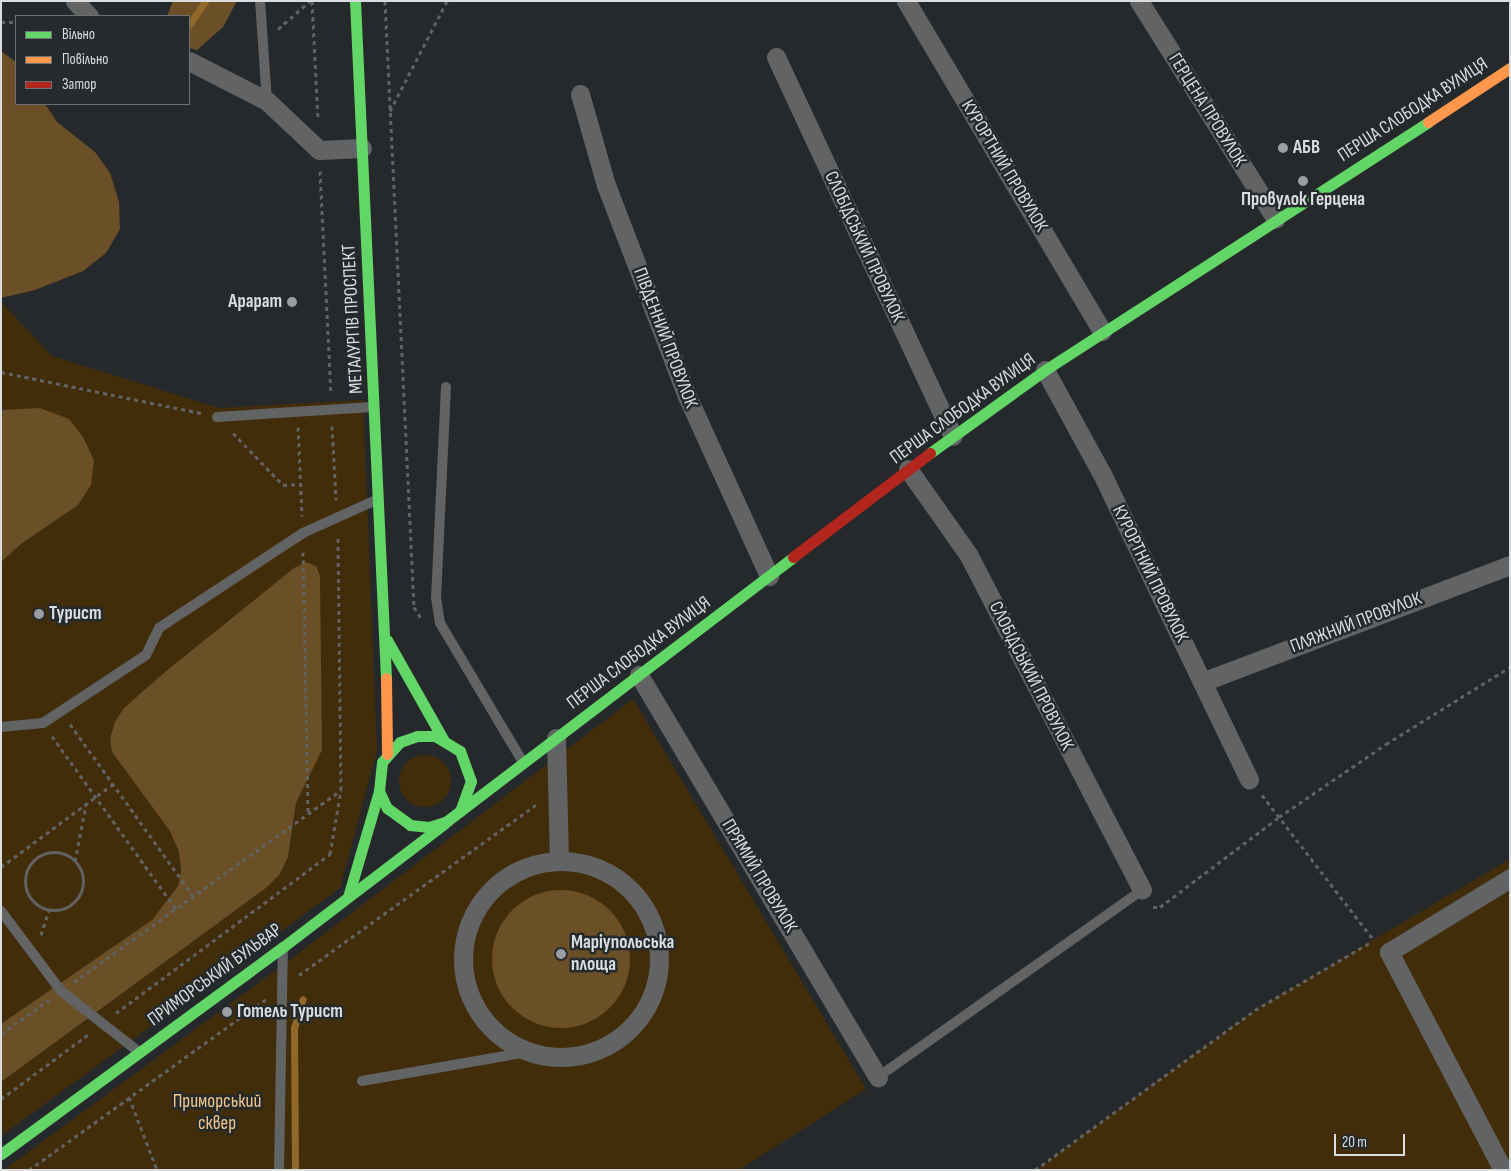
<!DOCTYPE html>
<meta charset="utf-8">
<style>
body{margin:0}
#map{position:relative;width:1511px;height:1171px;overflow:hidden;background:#26292b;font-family:"Sofia Sans Condensed",sans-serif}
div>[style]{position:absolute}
.green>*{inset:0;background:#422d0b}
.round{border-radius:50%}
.forest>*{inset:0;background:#6a4f27}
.stream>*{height:7px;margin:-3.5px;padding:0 3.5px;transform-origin:3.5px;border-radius:3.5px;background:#90692a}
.path>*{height:3px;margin-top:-1.5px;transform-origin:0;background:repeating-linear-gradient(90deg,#616262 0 4px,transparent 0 8px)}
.path>.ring{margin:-1.5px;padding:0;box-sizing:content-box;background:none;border:3px solid #616262;border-radius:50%}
.lane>*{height:10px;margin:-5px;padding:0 5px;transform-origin:5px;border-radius:5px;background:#626364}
.street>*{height:19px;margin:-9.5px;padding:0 9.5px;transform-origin:9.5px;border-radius:9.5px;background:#626364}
.street>.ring{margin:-9.5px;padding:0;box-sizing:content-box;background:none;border:19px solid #626364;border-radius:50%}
.fast>*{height:11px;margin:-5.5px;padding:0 5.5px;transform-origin:5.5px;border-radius:5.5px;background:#63d668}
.slow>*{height:11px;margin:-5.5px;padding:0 5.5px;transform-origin:5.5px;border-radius:5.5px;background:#ff974d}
.jam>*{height:11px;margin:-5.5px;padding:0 5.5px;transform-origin:5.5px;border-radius:5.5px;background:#b3261e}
.dots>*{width:14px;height:14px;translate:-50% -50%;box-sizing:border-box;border:2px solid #252a2c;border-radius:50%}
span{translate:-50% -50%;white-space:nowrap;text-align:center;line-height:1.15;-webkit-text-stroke:5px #252a2c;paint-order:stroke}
.street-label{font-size:19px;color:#dadddf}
.poi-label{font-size:19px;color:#dadddf;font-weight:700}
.left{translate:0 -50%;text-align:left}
.right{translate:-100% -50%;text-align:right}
.park-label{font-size:19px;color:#f4c789}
.frame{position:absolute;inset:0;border:2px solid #dadddf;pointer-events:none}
.legend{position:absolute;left:15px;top:15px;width:175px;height:90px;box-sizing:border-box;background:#252a2c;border:1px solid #6d7274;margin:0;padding:6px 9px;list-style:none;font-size:15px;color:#dadddf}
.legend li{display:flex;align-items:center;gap:10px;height:25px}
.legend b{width:25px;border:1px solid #6d7274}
.scale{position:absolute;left:1334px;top:1134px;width:71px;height:22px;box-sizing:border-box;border:2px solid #dadddf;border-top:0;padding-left:6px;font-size:15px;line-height:18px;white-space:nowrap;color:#dadddf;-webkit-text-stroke:4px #252a2c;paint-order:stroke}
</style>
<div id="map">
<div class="green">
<i style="clip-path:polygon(1px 302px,52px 356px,219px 408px,363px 400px,377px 751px,340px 888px,1px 1136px,1px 1082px,266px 888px,280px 874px,288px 857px,296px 803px,312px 771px,320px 576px,299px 565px,165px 672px,112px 752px,170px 830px,179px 852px,181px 871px,178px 886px,152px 920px,1px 1024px,1px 562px,21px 544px,78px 505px,5px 409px,1px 410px)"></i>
<i style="clip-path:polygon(633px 699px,866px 1089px,739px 1170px,4px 1170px,291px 959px)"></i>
<i class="round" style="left:399px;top:755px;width:52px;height:52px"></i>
<i style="clip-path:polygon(1510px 859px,1510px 1170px,1035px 1170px,1255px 1010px)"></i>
</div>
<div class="forest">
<i style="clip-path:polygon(173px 1px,237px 1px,223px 27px,197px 50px,189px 48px,189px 16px,167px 16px)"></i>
<i style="clip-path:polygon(1px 51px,16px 62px,16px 104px,45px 104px,57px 122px,95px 152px,110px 173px,119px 202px,120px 229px,106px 253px,83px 271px,35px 290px,1px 298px)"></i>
<i style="clip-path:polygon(40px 408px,69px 419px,83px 437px,94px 460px,91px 485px,78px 505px,21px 544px,1px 562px,1px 410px)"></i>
<i style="clip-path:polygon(306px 562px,316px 566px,320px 576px,322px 750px,296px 803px,288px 857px,280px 874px,266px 888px,1px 1082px,1px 1024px,152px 920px,178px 886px,181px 871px,179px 852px,170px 831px,112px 752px,110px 738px,115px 722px,124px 708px,165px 672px,294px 568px)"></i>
<i class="round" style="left:492px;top:890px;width:138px;height:138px"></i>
</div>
<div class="stream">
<i style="left:189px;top:25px;width:29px;rotate:-56deg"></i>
<i style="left:295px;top:1170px;width:142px;rotate:-90.4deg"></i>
<i style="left:294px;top:1028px;width:30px;rotate:-73deg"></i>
</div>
<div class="path">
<i style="left:312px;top:1px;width:119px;rotate:87.1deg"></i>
<i style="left:385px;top:1px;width:607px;rotate:87.26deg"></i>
<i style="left:414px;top:607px;width:13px;rotate:58deg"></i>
<i style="left:1px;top:22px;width:15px"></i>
<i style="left:278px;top:29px;width:43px;rotate:-41.2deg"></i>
<i style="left:390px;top:111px;width:124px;rotate:-62.6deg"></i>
<i style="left:320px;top:171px;width:224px;rotate:87.2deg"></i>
<i style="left:1px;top:372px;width:204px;rotate:11.6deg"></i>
<i style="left:332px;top:426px;width:74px;rotate:86.9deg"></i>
<i style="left:298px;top:427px;width:89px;rotate:87.4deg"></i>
<i style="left:233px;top:433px;width:72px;rotate:46.1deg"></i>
<i style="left:283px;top:485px;width:17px;rotate:-3deg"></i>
<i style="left:303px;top:552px;width:261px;rotate:88.9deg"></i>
<i style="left:70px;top:724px;width:211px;rotate:54.4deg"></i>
<i style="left:52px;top:736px;width:213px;rotate:54.4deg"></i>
<i style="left:1262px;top:795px;width:182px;rotate:52.4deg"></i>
<i class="ring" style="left:25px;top:852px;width:55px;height:55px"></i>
<i style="left:75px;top:861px;width:57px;rotate:-78.9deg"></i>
<i style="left:1px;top:867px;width:139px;rotate:-36.5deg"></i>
<i style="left:1153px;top:907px;width:7px"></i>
<i style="left:1160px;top:907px;width:149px;rotate:-37.1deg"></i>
<i style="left:1279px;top:817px;width:130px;rotate:-34.3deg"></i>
<i style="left:1386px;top:744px;width:146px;rotate:-31.8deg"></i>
<i style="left:41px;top:935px;width:26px;rotate:-72deg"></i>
<i style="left:299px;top:975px;width:292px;rotate:-35.7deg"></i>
<i style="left:74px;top:982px;width:329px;rotate:-35.7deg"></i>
<i style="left:116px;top:1013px;width:267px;rotate:-36.6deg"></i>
<i style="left:330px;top:854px;width:65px;rotate:-80.2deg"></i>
<i style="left:341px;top:790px;width:254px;rotate:-90.7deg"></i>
<i style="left:1px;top:1034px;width:59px;rotate:-35.3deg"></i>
<i style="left:129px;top:1097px;width:78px;rotate:69deg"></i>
<i style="left:1px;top:1099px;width:109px;rotate:-36.5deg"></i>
<i style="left:29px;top:1170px;width:292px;rotate:-35.8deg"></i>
<i style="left:1035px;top:1170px;width:272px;rotate:-36deg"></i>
<i style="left:1255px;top:1010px;width:132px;rotate:-30.4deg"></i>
</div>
<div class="lane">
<i style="left:260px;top:1px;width:100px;rotate:86deg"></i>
<i style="left:446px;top:387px;width:211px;rotate:92.7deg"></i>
<i style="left:436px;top:598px;width:25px;rotate:81deg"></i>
<i style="left:440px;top:623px;width:162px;rotate:59.2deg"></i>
<i style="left:217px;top:417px;width:156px;rotate:-3.7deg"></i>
<i style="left:1px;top:727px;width:42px;rotate:-5.4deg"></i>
<i style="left:43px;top:723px;width:123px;rotate:-33.4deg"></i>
<i style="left:146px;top:655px;width:30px;rotate:-64deg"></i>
<i style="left:159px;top:628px;width:173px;rotate:-33.4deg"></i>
<i style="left:303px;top:533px;width:80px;rotate:-24.3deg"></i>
<i style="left:1px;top:911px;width:100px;rotate:53.1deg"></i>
<i style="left:61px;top:991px;width:99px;rotate:38deg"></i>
<i style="left:878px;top:1077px;width:324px;rotate:-35.3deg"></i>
<i style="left:362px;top:1081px;width:169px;rotate:-9.9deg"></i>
<i style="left:279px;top:1170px;width:219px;rotate:-89deg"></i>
</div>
<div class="street">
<i style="left:75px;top:1px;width:21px;rotate:47deg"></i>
<i style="left:906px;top:1px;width:384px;rotate:59.3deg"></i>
<i style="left:1139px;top:1px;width:257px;rotate:57.9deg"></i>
<i style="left:776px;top:57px;width:418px;rotate:65deg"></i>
<i style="left:189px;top:61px;width:88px;rotate:27.1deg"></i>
<i style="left:267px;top:101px;width:71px;rotate:43.3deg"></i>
<i style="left:319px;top:150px;width:43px;rotate:-2.7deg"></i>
<i style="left:580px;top:94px;width:95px;rotate:74.1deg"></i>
<i style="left:606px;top:185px;width:226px;rotate:69deg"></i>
<i style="left:687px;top:396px;width:198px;rotate:65.5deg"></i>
<i style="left:1045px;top:370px;width:119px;rotate:61.3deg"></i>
<i style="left:1102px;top:474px;width:339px;rotate:64.3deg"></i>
<i style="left:908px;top:469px;width:104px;rotate:54.8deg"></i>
<i style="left:968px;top:554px;width:378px;rotate:62.6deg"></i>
<i style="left:639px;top:675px;width:468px;rotate:59.3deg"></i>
<i style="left:1202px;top:682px;width:329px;rotate:-20.8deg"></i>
<i style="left:556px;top:738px;width:122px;rotate:88.6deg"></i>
<i class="ring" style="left:463px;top:861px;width:177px;height:177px"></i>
<i style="left:1503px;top:1170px;width:246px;rotate:-117.6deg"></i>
<i style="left:1389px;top:952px;width:142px;rotate:-31.4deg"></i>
</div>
<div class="fast">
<i style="left:355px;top:1px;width:678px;rotate:87.38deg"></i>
<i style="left:930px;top:453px;width:142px;rotate:-35.8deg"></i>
<i style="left:1045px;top:370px;width:456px;rotate:-32.9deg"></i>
<i style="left:387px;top:640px;width:114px;rotate:60.5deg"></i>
<i style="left:379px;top:791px;width:19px;rotate:65deg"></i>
<i style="left:387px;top:808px;width:29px;rotate:36deg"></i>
<i style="left:410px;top:825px;width:19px;rotate:6deg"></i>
<i style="left:429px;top:827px;width:19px;rotate:-18deg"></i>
<i style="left:447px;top:821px;width:435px;rotate:-37.3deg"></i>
<i style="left:348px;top:897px;width:110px;rotate:-73.7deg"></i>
<i style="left:379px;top:791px;width:29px;rotate:-84deg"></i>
<i style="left:382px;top:762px;width:27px;rotate:-48deg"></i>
<i style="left:400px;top:742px;width:18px;rotate:-19deg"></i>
<i style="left:417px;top:736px;width:18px"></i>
<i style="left:435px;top:736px;width:29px;rotate:31deg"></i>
<i style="left:460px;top:751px;width:32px;rotate:70deg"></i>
<i style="left:471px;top:781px;width:32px;rotate:110deg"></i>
<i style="left:1px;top:1154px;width:350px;rotate:-36.3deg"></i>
<i style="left:283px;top:947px;width:204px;rotate:-37.4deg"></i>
</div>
<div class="slow">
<i style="left:1428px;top:122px;width:98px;rotate:-33.4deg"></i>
<i style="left:386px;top:678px;width:76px;rotate:89.2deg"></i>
</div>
<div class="jam">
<i style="left:793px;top:557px;width:172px;rotate:-37.2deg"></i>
</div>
<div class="dots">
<i style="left:1283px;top:148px;background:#9b9ea0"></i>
<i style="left:1303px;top:181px;background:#9b9ea0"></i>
<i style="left:292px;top:302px;background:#9b9ea0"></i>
<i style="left:39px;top:614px;background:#9b9ea0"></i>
<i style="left:561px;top:954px;background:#9b9ea0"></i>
<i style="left:227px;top:1012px;background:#9b9ea0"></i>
</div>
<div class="street-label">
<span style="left:1207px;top:110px;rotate:58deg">ГЕРЦЕНА ПРОВУЛОК</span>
<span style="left:1413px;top:110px;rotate:-33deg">ПЕРША СЛОБОДКА ВУЛИЦЯ</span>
<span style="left:1004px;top:166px;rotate:59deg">КУРОРТНИЙ ПРОВУЛОК</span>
<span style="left:864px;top:247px;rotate:65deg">СЛОБІДСЬКИЙ ПРОВУЛОК</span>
<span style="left:353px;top:319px;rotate:-93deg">МЕТАЛУРГІВ ПРОСПЕКТ</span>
<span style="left:665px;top:338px;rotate:69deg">ПІВДЕННИЙ ПРОВУЛОК</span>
<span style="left:963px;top:409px;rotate:-36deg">ПЕРША СЛОБОДКА ВУЛИЦЯ</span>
<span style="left:1150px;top:574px;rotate:64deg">КУРОРТНИЙ ПРОВУЛОК</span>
<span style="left:1356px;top:623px;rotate:-21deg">ПЛЯЖНИЙ ПРОВУЛОК</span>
<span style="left:639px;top:653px;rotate:-37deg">ПЕРША СЛОБОДКА ВУЛИЦЯ</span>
<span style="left:1031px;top:676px;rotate:63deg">СЛОБІДСЬКИЙ ПРОВУЛОК</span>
<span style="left:759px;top:876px;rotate:59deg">ПРЯМИЙ ПРОВУЛОК</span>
<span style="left:215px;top:975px;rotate:-36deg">ПРИМОРСЬКИЙ БУЛЬВАР</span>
</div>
<div class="poi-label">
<span class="left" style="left:1293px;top:148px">АБВ</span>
<span style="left:1303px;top:200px">Провулок Герцена</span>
<span class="right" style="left:282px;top:302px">Арарат</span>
<span class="left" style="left:49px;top:614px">Турист</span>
<span class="left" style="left:571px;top:954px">Маріупольська<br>площа</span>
<span class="left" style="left:237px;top:1012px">Готель Турист</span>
</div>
<div class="park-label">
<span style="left:217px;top:1113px">Приморський<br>сквер</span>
</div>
<div class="frame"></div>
<ul class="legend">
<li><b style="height:6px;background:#63d668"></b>Вільно</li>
<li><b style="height:6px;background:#ff974d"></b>Повільно</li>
<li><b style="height:6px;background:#b3261e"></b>Затор</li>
</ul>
<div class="scale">20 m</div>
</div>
